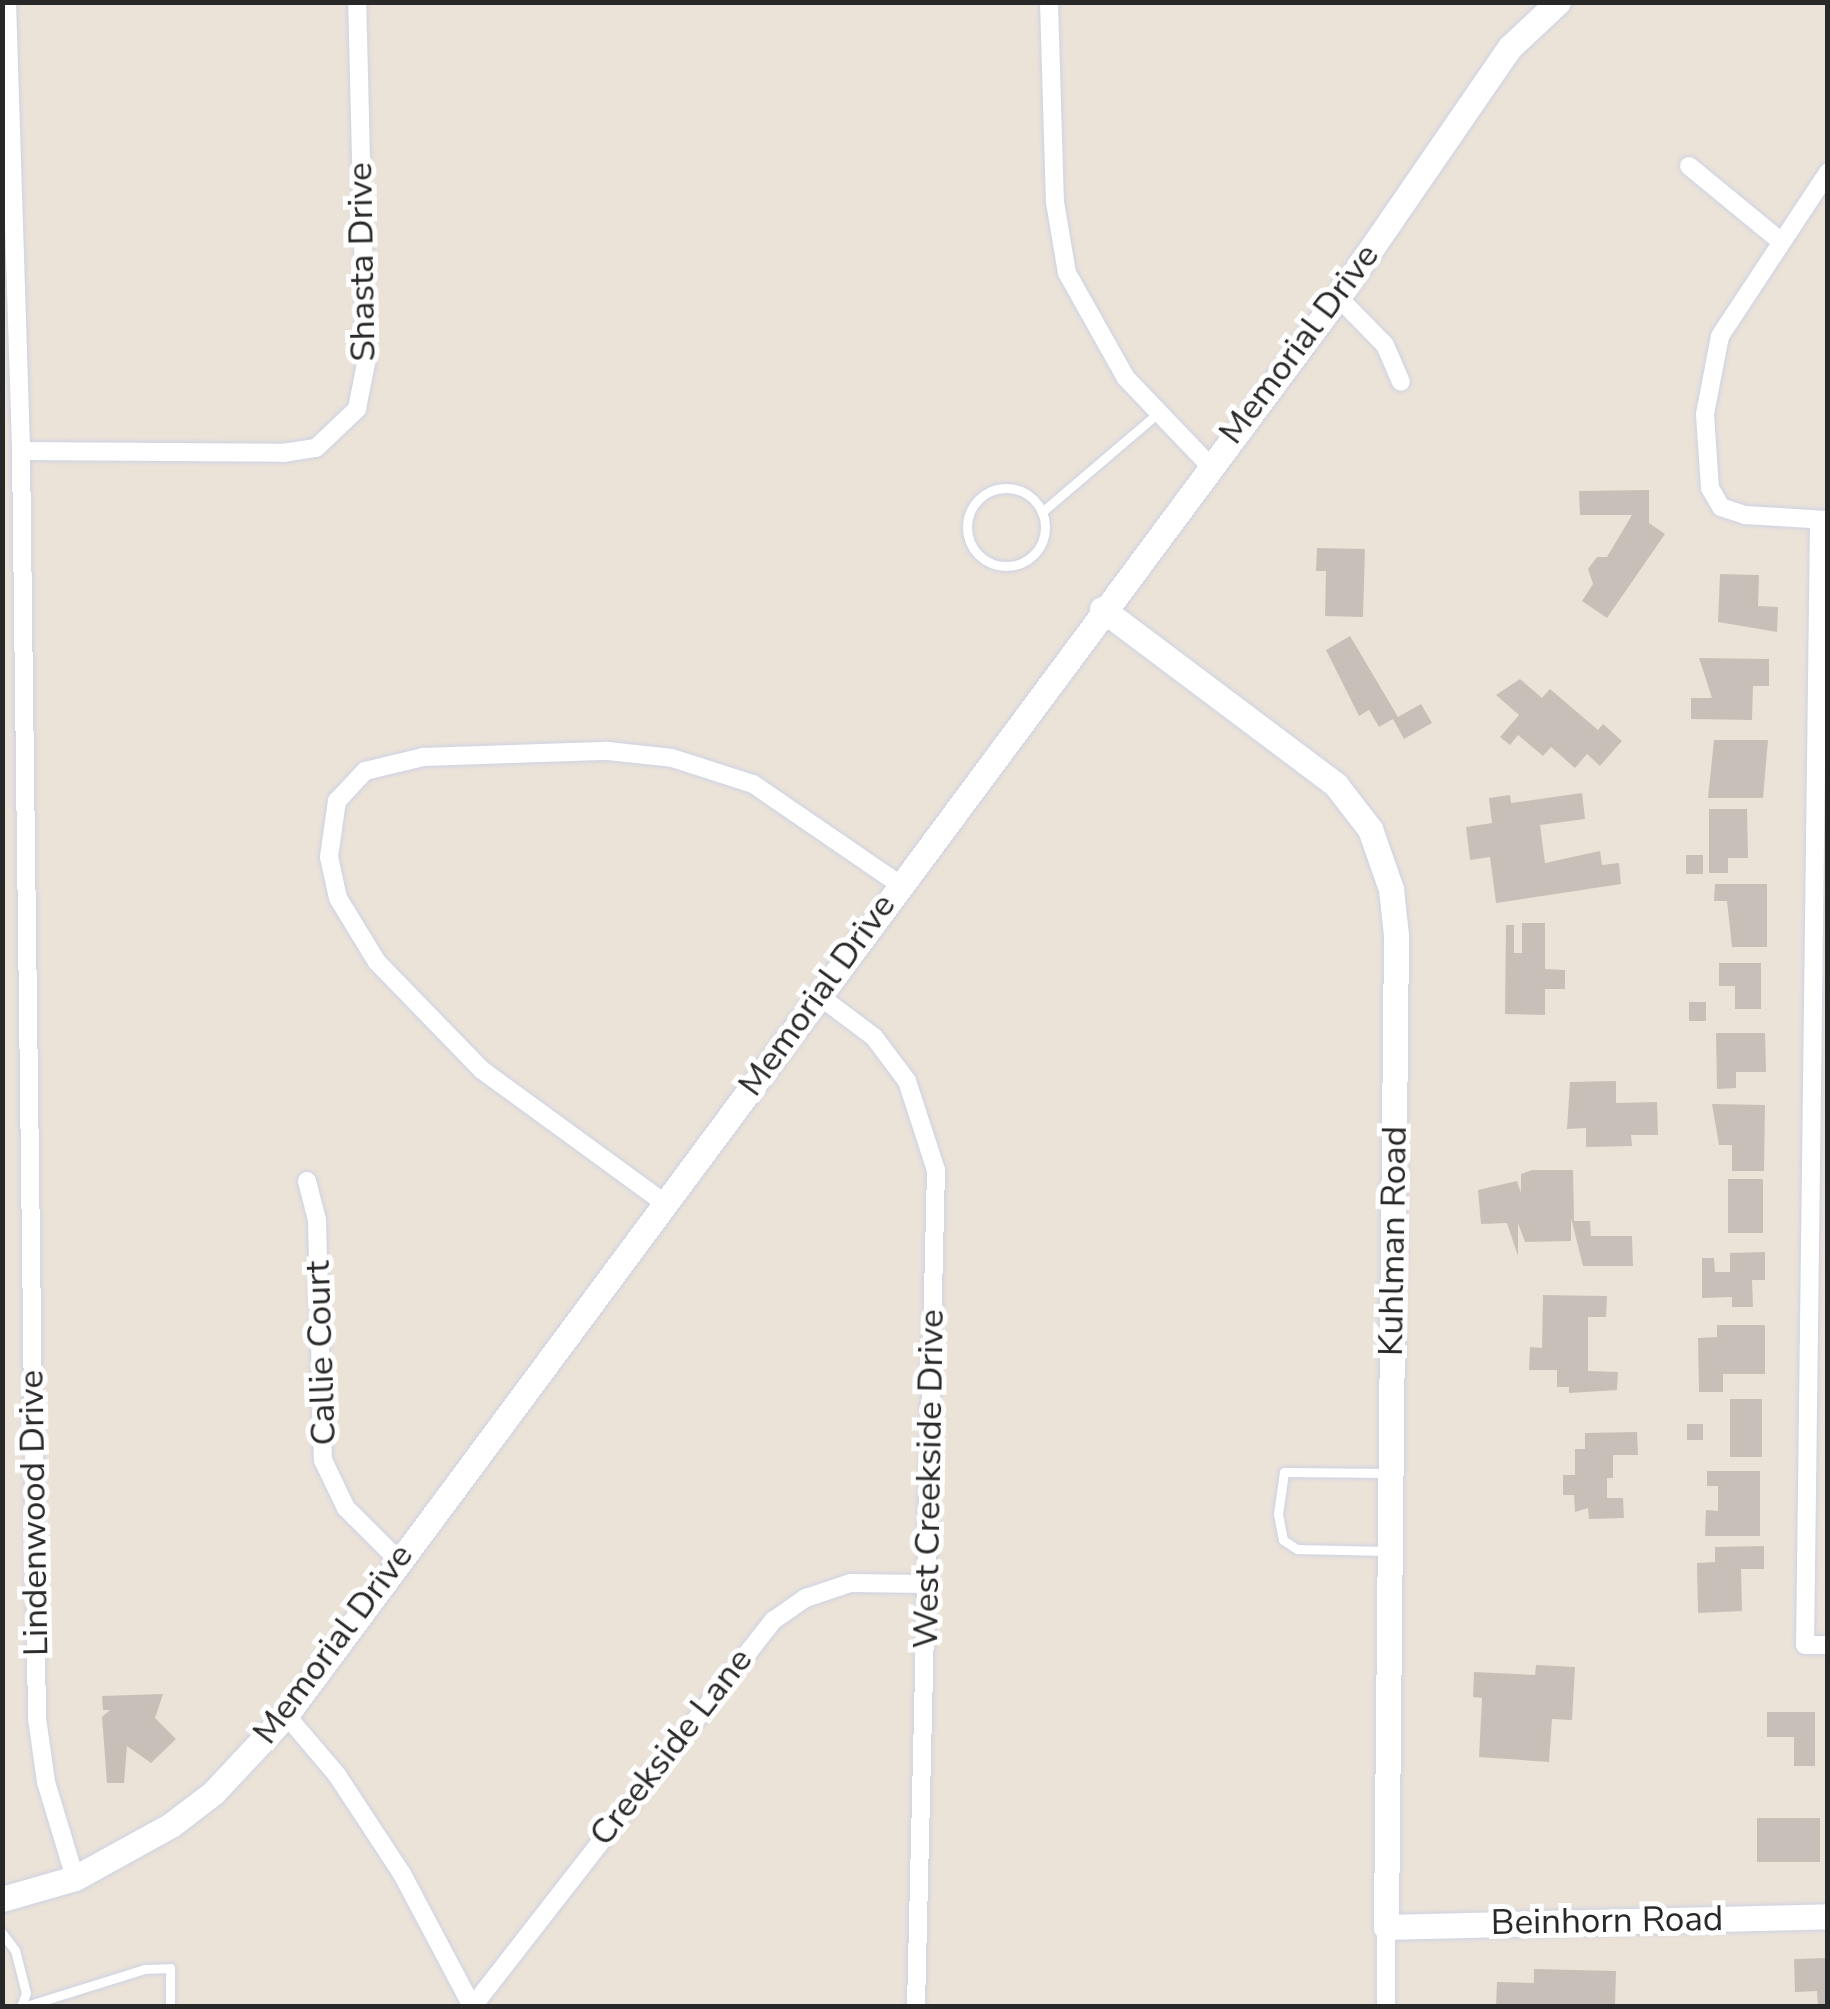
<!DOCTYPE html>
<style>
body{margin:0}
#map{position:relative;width:1830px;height:2009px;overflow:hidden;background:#ece3d8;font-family:"Nunito Sans",sans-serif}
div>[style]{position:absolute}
.building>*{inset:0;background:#c7c0b8;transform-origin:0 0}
.roads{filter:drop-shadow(0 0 2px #cdd2e3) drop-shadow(0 0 2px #cdd2e3)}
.lane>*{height:9px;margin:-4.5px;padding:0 4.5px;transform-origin:4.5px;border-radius:4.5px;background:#fff}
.lane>.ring{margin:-4.5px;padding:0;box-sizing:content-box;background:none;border:9px solid #fff;border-radius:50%}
.street>*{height:18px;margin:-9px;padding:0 9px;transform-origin:9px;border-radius:9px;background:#fff}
.secondary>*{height:25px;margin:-12.5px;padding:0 12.5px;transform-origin:12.5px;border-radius:12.5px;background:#fff}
span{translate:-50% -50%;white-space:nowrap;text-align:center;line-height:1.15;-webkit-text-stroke:10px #fff;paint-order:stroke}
.street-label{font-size:35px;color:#282828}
.frame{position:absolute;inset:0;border:5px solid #282828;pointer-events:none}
</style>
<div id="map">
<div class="building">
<i style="clip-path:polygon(1649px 490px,1649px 523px,1665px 534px,1607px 618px,1582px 601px,1593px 584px,1588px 569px,1597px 557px,1607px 557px,1632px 515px,1580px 515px,1579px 491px)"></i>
<i style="clip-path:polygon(1317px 548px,1365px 549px,1363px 617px,1325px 616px,1326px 571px,1316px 571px)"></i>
<i style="clip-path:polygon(1720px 574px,1759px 575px,1758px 606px,1778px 607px,1777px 632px,1718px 622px)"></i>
<i style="clip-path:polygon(1350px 636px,1398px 717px,1421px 704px,1432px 723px,1404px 739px,1393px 719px,1379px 727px,1369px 710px,1359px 716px,1326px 650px)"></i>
<i style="clip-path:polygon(1699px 658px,1769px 659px,1769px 686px,1753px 686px,1752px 720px,1691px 719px,1691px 698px,1712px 698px)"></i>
<i style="clip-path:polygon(1520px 679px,1542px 698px,1550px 689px,1598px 730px,1603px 724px,1622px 741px,1600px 766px,1587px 754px,1575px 768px,1551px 747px,1543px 756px,1518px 735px,1510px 745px,1500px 737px,1519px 715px,1496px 695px)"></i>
<i style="clip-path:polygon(1714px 740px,1768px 740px,1763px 798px,1708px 798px)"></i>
<i style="clip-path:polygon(1582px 793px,1585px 819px,1540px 825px,1545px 863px,1600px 851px,1602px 865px,1619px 863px,1621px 884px,1496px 903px,1490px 857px,1470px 860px,1466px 827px,1492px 823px,1489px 798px,1510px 795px,1511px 803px)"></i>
<i style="clip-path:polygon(1709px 809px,1747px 809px,1748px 858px,1728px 858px,1728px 873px,1709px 873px)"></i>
<i style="left:1686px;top:855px;width:17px;height:19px"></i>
<i style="clip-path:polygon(1715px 884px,1767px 884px,1767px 947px,1732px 947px,1727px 901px,1714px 901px)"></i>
<i style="clip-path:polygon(1522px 923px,1545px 923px,1545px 969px,1565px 970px,1565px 989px,1545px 989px,1545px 1015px,1505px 1014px,1506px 925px,1514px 925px,1514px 953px,1522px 953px)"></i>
<i style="clip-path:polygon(1719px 963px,1761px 963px,1761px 1009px,1735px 1009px,1735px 986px,1719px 986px)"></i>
<i style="left:1689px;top:1002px;width:17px;height:19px"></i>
<i style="clip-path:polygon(1716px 1033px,1765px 1033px,1766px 1072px,1736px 1072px,1736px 1088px,1717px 1089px)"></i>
<i style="clip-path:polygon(1616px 1081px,1616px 1103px,1657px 1102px,1658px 1135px,1631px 1135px,1632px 1146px,1586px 1147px,1586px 1128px,1567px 1129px,1570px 1082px)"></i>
<i style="clip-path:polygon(1712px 1104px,1765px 1105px,1764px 1171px,1732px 1171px,1732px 1145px,1719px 1145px)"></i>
<i style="clip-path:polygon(1532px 1170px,1573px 1170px,1574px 1221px,1590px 1221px,1591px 1236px,1632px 1236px,1633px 1266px,1583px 1266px,1571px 1218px,1571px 1241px,1525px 1242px,1518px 1223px,1518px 1256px,1507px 1223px,1481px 1224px,1478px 1190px,1517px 1181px,1521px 1193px,1521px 1174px)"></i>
<i style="left:1728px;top:1179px;width:35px;height:54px"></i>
<i style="clip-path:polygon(1765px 1252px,1765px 1280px,1752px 1280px,1753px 1307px,1732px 1307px,1732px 1297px,1702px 1298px,1702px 1258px,1714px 1258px,1715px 1272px,1730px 1272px,1730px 1253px)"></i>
<i style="clip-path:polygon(1543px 1295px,1607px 1296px,1606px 1317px,1588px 1317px,1588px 1371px,1618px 1372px,1617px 1390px,1569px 1393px,1569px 1387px,1557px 1387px,1557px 1370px,1529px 1370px,1530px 1347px,1542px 1348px)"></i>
<i style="clip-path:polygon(1717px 1325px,1765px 1325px,1765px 1374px,1723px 1374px,1723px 1392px,1699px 1392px,1698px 1338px,1717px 1337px)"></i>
<i style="left:1730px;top:1399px;width:32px;height:58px"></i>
<i style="left:1687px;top:1424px;width:16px;height:16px"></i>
<i style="clip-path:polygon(1637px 1432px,1638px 1455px,1613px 1455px,1613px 1478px,1607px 1478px,1607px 1498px,1623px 1498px,1624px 1518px,1589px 1519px,1588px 1508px,1575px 1512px,1574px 1495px,1563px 1495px,1563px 1475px,1575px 1475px,1575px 1449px,1585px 1449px,1585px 1433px)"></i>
<i style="clip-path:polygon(1707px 1471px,1760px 1471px,1760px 1536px,1705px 1536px,1706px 1510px,1718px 1511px,1718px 1486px,1707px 1486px)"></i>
<i style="clip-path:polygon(1764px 1546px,1764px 1569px,1741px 1569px,1742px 1611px,1698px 1613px,1697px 1563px,1715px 1562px,1715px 1547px)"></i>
<i style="clip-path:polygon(1536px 1665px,1575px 1667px,1572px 1720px,1552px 1719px,1549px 1762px,1479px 1757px,1482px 1698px,1473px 1697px,1474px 1672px,1535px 1675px)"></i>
<i style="clip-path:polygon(163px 1694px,155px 1718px,176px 1739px,151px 1763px,127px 1746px,124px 1783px,107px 1783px,102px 1717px,110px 1710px,103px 1710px,102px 1696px)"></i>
<i style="clip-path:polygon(1767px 1712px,1815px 1712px,1815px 1766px,1794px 1766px,1794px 1737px,1767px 1737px)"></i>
<i style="left:1820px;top:1818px;width:44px;height:63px;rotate:90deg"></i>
<i style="clip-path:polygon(1828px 1958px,1828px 2006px,1818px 2006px,1817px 1991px,1795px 1992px,1794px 1959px)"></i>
<i style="clip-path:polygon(1534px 1969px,1616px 1971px,1615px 2006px,1496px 2006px,1497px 1982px,1534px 1983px)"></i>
</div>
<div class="roads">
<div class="lane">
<i class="ring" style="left:967px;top:488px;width:69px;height:69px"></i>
<i style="left:1042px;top:512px;width:154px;rotate:-40.5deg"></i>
<i style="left:1386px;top:1473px;width:102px;rotate:-179.4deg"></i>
<i style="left:1284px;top:1472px;width:42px;rotate:98.1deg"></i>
<i style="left:1278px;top:1514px;width:26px;rotate:79deg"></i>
<i style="left:1283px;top:1540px;width:17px;rotate:33deg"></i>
<i style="left:1297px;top:1549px;width:90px;rotate:1.3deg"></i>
<i style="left:2px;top:1933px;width:21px;rotate:53deg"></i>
<i style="left:15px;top:1950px;width:44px;rotate:75.7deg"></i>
<i style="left:26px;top:1993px;width:14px;rotate:111deg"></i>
<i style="left:26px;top:2006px;width:125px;rotate:-17.3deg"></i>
<i style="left:145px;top:1969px;width:25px;rotate:-2deg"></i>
<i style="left:170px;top:1968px;width:38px;rotate:90deg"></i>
</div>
<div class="street">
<i style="left:7px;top:2px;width:449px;rotate:88.2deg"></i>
<i style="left:21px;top:451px;width:1267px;rotate:89.28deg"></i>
<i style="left:37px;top:1718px;width:65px;rotate:82deg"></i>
<i style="left:46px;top:1782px;width:100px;rotate:73.2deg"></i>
<i style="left:1049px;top:2px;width:200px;rotate:88.3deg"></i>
<i style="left:1055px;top:202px;width:72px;rotate:80.4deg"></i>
<i style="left:1067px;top:273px;width:120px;rotate:60.7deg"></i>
<i style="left:1126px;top:378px;width:120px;rotate:46.3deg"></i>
<i style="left:1689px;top:166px;width:117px;rotate:39.4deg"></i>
<i style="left:1338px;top:297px;width:67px;rotate:45.6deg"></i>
<i style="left:1385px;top:345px;width:40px;rotate:66.6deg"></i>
<i style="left:21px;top:451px;width:262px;rotate:0.4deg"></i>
<i style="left:283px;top:453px;width:33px;rotate:-9deg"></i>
<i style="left:316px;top:448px;width:57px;rotate:-43.6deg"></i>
<i style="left:357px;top:409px;width:47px;rotate:-78.9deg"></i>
<i style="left:366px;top:363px;width:361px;rotate:-91.4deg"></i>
<i style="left:1819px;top:520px;width:1125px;rotate:90.71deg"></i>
<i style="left:1805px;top:1645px;width:23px"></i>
<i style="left:1827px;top:520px;width:82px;rotate:-176.5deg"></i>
<i style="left:1745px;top:515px;width:25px;rotate:-162deg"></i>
<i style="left:1721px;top:507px;width:22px;rotate:-120deg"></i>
<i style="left:1710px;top:488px;width:74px;rotate:-93.9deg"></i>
<i style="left:1705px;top:414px;width:79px;rotate:-79.1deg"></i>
<i style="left:1720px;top:336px;width:196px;rotate:-56.6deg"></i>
<i style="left:818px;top:995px;width:70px;rotate:36.9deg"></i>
<i style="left:874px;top:1037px;width:55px;rotate:53.1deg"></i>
<i style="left:907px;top:1081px;width:94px;rotate:72deg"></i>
<i style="left:936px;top:1170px;width:836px;rotate:91.37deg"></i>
<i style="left:307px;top:1181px;width:40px;rotate:75.6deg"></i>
<i style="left:317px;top:1220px;width:240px;rotate:88.6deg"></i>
<i style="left:323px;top:1460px;width:53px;rotate:64.4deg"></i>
<i style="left:346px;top:1508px;width:74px;rotate:45deg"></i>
<i style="left:663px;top:1202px;width:224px;rotate:-143.9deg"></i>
<i style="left:482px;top:1070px;width:151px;rotate:-134.2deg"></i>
<i style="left:377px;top:962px;width:75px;rotate:-121.4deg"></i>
<i style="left:338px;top:898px;width:42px;rotate:-102.4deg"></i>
<i style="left:329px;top:857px;width:57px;rotate:-81.9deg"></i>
<i style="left:337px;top:801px;width:41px;rotate:-47deg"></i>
<i style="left:365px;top:771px;width:60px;rotate:-13.6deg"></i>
<i style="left:423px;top:757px;width:185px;rotate:-1.9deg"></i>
<i style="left:608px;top:751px;width:64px;rotate:6.2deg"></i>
<i style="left:672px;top:758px;width:85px;rotate:17.8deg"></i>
<i style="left:753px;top:784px;width:177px;rotate:34.4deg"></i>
<i style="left:286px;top:1715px;width:79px;rotate:49.6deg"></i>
<i style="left:337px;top:1775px;width:118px;rotate:56.7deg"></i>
<i style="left:402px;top:1874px;width:149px;rotate:62.1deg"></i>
<i style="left:1386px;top:1927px;width:79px;rotate:90deg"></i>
<i style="left:473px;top:2006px;width:489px;rotate:-52.1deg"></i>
<i style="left:774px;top:1620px;width:39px;rotate:-35deg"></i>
<i style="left:806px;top:1598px;width:46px;rotate:-18.8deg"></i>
<i style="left:850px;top:1583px;width:77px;rotate:0.7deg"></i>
</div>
<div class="secondary">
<i style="left:1102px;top:609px;width:293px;rotate:36.9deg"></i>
<i style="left:1336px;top:785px;width:56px;rotate:52.3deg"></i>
<i style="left:1370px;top:829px;width:64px;rotate:70.7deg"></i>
<i style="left:1391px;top:889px;width:46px;rotate:83.8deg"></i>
<i style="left:1396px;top:935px;width:992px;rotate:90.58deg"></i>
<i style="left:1386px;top:1927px;width:442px;rotate:-1.4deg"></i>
<i style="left:2px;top:1899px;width:76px;rotate:-16deg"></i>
<i style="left:75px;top:1878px;width:110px;rotate:-28.9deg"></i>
<i style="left:171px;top:1825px;width:53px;rotate:-37.3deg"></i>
<i style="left:213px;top:1793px;width:107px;rotate:-46.9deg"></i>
<i style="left:286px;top:1715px;width:1766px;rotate:-53.43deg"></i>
<i style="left:1338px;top:297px;width:303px;rotate:-55.5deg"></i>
<i style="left:1510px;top:47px;width:66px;rotate:-43.2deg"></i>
</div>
</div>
<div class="street-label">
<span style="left:362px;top:262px;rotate:-91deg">Shasta Drive</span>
<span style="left:1299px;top:344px;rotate:-53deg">Memorial Drive</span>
<span style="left:817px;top:995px;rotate:-54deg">Memorial Drive</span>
<span style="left:1393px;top:1241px;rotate:-89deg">Kuhlman Road</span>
<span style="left:321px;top:1353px;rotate:-92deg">Callie Court</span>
<span style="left:929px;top:1479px;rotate:-89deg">West Creekside Drive</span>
<span style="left:34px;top:1513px;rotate:-91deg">Lindenwood Drive</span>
<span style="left:333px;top:1644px;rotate:-53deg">Memorial Drive</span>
<span style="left:671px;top:1747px;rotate:-52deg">Creekside Lane</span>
<span style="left:1607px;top:1921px;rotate:-1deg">Beinhorn Road</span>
</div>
<div class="frame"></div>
</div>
